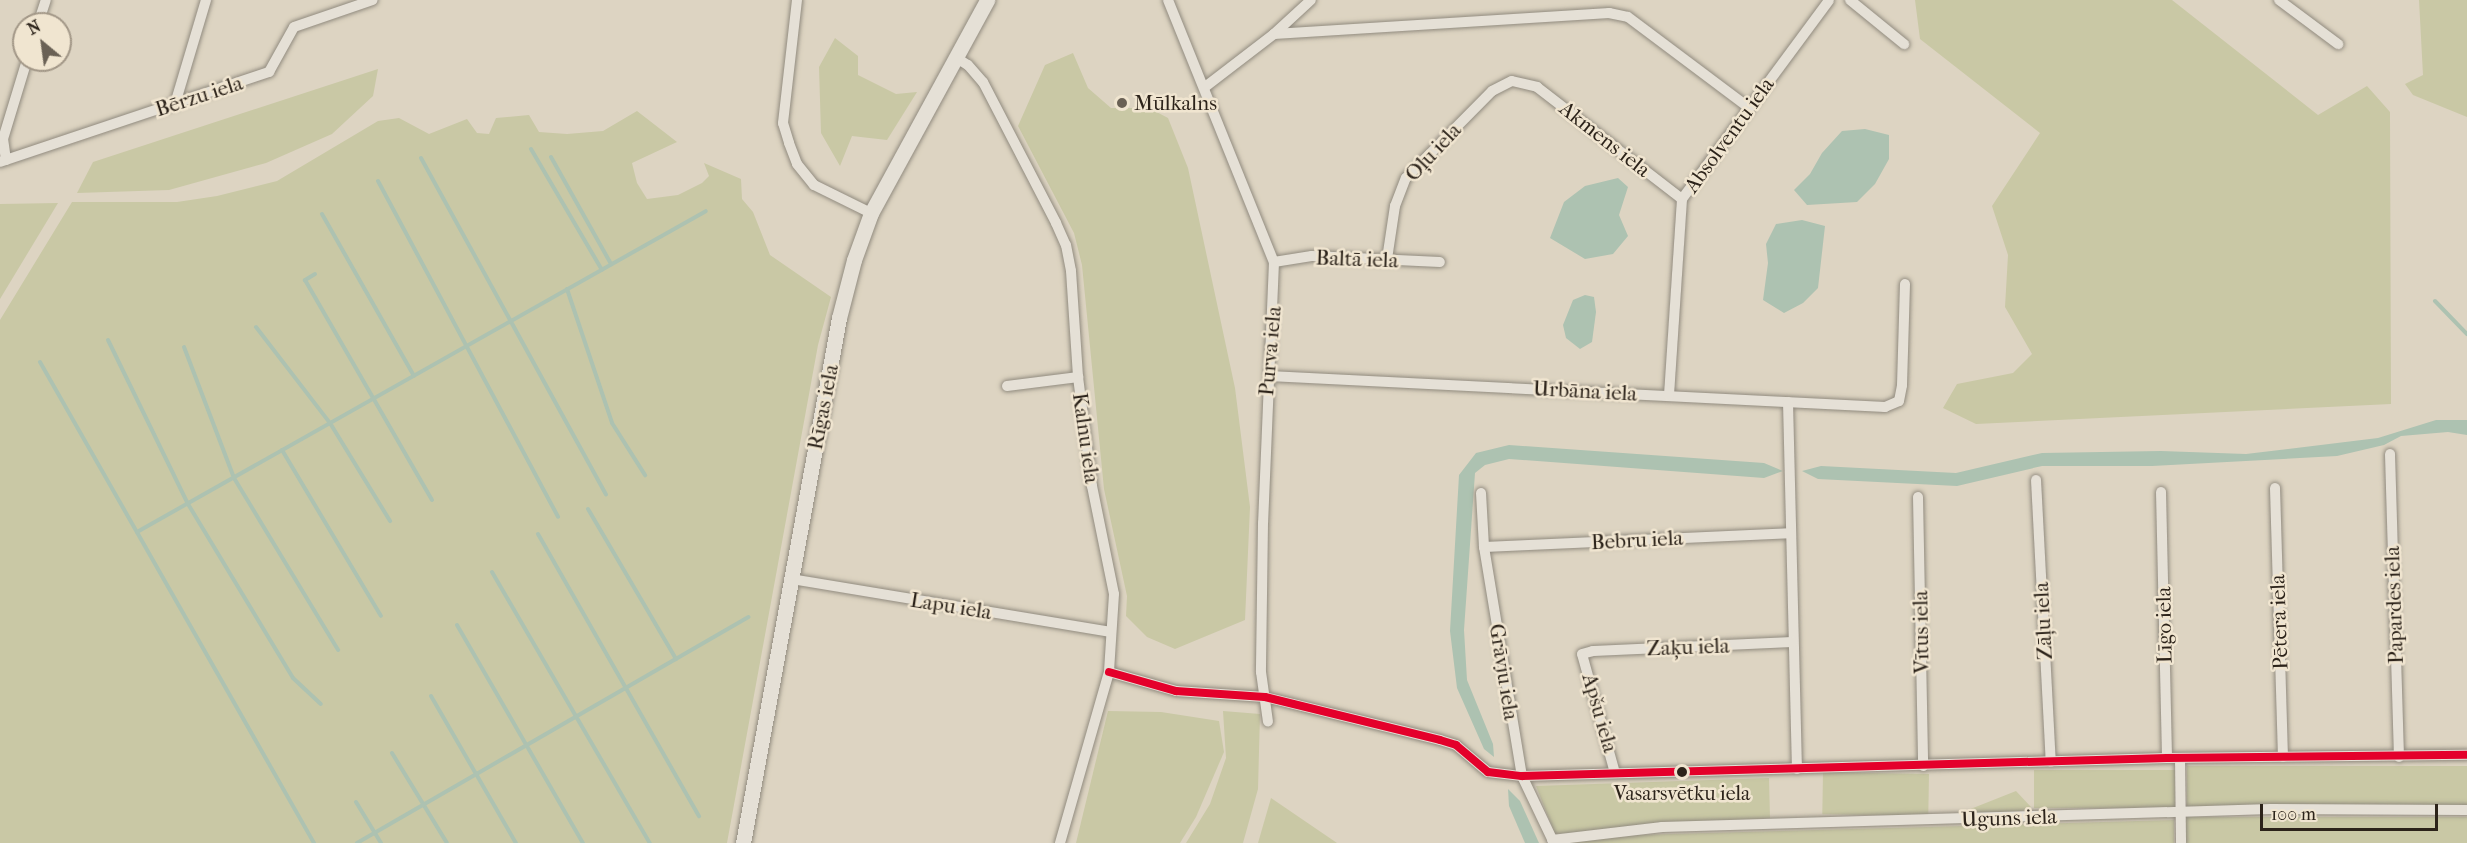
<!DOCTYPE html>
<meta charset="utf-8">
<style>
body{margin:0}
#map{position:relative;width:2467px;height:843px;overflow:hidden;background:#ddd4c2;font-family:"IM FELL French Canon",serif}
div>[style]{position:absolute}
.green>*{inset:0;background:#c9c8a5;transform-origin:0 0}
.water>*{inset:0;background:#adc2b1}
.stream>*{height:4px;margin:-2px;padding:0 2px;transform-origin:2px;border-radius:2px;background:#adc2b1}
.roads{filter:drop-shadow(0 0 2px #918b7f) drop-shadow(0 0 2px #918b7f)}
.minor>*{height:10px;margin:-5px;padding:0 5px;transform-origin:5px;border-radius:5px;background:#e5e0d6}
.secondary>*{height:15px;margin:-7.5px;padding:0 7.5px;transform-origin:7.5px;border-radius:7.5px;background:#e5e0d6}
.bus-1>*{height:8px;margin:-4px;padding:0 4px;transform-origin:4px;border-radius:4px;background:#e4002b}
.dots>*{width:16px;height:16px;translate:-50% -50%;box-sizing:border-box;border:3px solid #f0e5d0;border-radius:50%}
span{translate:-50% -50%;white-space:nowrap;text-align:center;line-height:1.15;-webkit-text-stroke:5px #f0e5d0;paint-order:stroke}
.bus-label{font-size:20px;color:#2c231a}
.street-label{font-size:21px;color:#2c231a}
.poi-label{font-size:21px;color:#2c231a}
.left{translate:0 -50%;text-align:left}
.north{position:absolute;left:12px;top:12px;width:60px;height:60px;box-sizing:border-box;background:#f0e5d0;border:2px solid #a29787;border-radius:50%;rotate:331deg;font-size:16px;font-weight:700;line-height:24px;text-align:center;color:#2c231a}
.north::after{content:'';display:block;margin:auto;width:21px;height:27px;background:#6a6155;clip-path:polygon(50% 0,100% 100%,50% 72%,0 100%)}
.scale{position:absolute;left:2260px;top:804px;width:178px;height:27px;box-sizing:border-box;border:3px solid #2c231a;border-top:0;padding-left:8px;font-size:18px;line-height:21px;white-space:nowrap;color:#2c231a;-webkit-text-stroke:4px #f0e5d0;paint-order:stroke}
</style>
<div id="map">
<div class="green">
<i style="clip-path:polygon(1915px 0,2172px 0,2318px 115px,2367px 86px,2390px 112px,2391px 404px,1976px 424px,1943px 408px,1957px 384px,2013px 373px,2032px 354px,2005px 307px,2008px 255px,1992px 206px,2040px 133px,1920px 39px)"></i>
<i style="clip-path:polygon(2419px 0,2467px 0,2467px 117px,2413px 95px,2405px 84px,2423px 75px)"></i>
<i style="clip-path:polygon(835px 38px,858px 56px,858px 75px,896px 94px,917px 92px,887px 140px,852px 136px,840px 166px,821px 133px,819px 67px)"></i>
<i style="clip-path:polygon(1073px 53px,1088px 88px,1111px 108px,1149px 108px,1168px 118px,1188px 168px,1235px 388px,1250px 507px,1245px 620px,1175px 649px,1147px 637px,1126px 616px,1127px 596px,1104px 489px,1082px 265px,1074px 233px,1018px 126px,1045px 65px)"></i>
<i style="clip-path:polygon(378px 69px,373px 96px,332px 134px,266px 163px,169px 190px,77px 193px,93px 162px)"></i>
<i style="clip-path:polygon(637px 111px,677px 142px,632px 163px,637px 183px,647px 199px,678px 195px,702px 183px,709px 176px,704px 163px,741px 179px,742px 199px,753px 212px,770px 255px,831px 297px,818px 345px,727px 843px,0 843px,0 320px,72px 202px,177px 202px,217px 196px,277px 181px,378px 121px,399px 118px,429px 134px,467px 119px,477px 133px,489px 134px,496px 118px,529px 115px,539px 132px,567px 134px,603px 131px)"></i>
<i style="clip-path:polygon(58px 203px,0 299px,0 204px)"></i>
<i style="clip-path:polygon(1108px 711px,1161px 712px,1219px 721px,1224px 752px,1196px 817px,1180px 843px,1076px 843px)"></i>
<i style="clip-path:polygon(1223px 711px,1260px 714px,1258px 789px,1243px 843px,1186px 843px,1210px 804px,1226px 758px)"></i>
<i style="left:2467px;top:766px;width:41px;height:280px;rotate:90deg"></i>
<i style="left:2175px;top:770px;width:38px;height:141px;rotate:90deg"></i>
<i style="left:1929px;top:774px;width:42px;height:106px;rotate:91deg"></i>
<i style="clip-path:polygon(1769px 778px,1770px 818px,1555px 834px,1536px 786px)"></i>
<i style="clip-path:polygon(2016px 791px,2031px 807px,1996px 821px,1996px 825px,2174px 820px,2174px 843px,1566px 843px,1635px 835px,1964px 826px,1963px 812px)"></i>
<i style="clip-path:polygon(1271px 798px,1337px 843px,1258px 843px)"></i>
<i style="left:2185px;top:817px;width:282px;height:26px"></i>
</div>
<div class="water">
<i style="clip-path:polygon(1865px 129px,1889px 135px,1889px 159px,1875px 184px,1857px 202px,1807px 205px,1794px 190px,1810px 174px,1822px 153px,1842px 131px)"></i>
<i style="clip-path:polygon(1618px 178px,1628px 187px,1619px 215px,1628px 236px,1613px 254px,1585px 259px,1550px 238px,1564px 202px,1585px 186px)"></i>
<i style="clip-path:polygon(1802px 220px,1825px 226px,1818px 288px,1803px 303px,1784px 313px,1763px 300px,1768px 263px,1766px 244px,1776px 224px)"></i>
<i style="clip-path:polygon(1585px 295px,1594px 297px,1596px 312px,1592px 342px,1580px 349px,1566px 338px,1563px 325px,1573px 300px)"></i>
<i style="clip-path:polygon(2436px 420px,2467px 420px,2467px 435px,2448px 432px,2401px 436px,2384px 445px,2337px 456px,2152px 466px,2042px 466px,1957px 486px,1818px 479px,1802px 471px,1821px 466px,1956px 473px,2042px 453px,2161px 451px,2246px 454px,2378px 438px)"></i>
<i style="clip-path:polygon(1509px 445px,1764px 463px,1783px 471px,1764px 478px,1509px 459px,1485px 465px,1475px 473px,1464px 630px,1467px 680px,1493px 744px,1494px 757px,1484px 749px,1457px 688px,1450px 631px,1459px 475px,1476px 453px)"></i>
<i style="clip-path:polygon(1508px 789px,1520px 801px,1539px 843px,1525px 843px,1509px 806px)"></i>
</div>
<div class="stream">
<i style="left:531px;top:149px;width:140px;rotate:59.6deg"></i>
<i style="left:551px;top:157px;width:123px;rotate:60.7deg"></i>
<i style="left:421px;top:158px;width:384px;rotate:61.2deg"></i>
<i style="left:378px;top:181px;width:381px;rotate:61.8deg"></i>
<i style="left:322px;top:214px;width:186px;rotate:60.4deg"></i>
<i style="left:315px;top:274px;width:12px;rotate:149deg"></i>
<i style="left:305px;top:280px;width:254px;rotate:60deg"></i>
<i style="left:567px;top:289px;width:141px;rotate:71.4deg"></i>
<i style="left:612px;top:423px;width:62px;rotate:57.6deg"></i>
<i style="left:2435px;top:301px;width:46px;rotate:45.9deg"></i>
<i style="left:256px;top:327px;width:121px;rotate:52.4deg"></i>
<i style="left:330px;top:423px;width:115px;rotate:58.5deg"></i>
<i style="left:108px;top:340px;width:182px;rotate:64deg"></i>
<i style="left:188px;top:504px;width:203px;rotate:58.9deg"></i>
<i style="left:293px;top:678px;width:38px;rotate:43deg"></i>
<i style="left:184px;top:347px;width:140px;rotate:69.1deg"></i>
<i style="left:234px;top:478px;width:201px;rotate:58.8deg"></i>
<i style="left:40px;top:362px;width:554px;rotate:60.33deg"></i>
<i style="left:282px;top:450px;width:193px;rotate:59.2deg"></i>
<i style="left:588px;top:509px;width:174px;rotate:59.6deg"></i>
<i style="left:137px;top:532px;width:653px;rotate:-29.43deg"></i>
<i style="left:538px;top:534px;width:325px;rotate:60.3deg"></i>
<i style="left:492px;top:572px;width:314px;rotate:59.8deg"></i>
<i style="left:457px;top:625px;width:252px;rotate:60deg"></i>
<i style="left:431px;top:696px;width:170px;rotate:60deg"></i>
<i style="left:392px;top:753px;width:105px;rotate:58.6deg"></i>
<i style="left:356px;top:802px;width:48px;rotate:58.6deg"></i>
<i style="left:357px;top:843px;width:452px;rotate:-30deg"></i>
</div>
<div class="roads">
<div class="minor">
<i style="left:797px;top:0;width:124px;rotate:96.5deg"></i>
<i style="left:783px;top:123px;width:21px;rotate:73deg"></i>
<i style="left:789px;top:143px;width:22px;rotate:69deg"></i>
<i style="left:797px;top:164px;width:27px;rotate:51deg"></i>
<i style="left:814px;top:185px;width:64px;rotate:26.2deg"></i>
<i style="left:1168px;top:0;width:283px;rotate:68deg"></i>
<i style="left:1274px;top:262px;width:261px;rotate:92.4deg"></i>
<i style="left:1263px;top:523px;width:149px;rotate:90.8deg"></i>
<i style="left:1261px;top:672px;width:50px;rotate:82deg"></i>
<i style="left:1850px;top:0;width:70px;rotate:39.2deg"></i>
<i style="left:2279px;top:0;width:74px;rotate:36.7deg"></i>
<i style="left:38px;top:24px;width:25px;rotate:-72deg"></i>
<i style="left:1274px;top:34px;width:336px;rotate:-3.6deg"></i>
<i style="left:1609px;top:13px;width:19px;rotate:12deg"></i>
<i style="left:1628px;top:17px;width:150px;rotate:36.9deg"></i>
<i style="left:955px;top:57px;width:15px;rotate:32deg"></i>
<i style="left:968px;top:65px;width:23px;rotate:49deg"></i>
<i style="left:983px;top:82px;width:159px;rotate:62.6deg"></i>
<i style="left:1056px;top:223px;width:24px;rotate:66deg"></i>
<i style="left:1066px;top:245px;width:26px;rotate:79deg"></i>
<i style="left:1071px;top:271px;width:106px;rotate:86.2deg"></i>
<i style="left:1078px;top:377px;width:110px;rotate:82.7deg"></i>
<i style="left:1092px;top:486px;width:110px;rotate:78.5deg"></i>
<i style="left:1114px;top:594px;width:78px;rotate:93.7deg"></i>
<i style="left:1109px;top:672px;width:178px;rotate:106deg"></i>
<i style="left:1205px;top:87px;width:87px;rotate:-37.5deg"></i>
<i style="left:1274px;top:34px;width:50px;rotate:-42.6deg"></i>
<i style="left:175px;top:104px;width:109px;rotate:-73.4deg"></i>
<i style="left:6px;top:160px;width:21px;rotate:-98deg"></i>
<i style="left:3px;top:139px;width:83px;rotate:-73.1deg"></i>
<i style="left:0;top:162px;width:284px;rotate:-18.5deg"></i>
<i style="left:269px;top:72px;width:51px;rotate:-60.9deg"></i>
<i style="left:294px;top:27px;width:83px;rotate:-18.9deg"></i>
<i style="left:1387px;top:259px;width:54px;rotate:-81.4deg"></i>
<i style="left:1395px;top:206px;width:30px;rotate:-69deg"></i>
<i style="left:1406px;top:178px;width:122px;rotate:-45.3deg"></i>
<i style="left:1492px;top:91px;width:22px;rotate:-27deg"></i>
<i style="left:1512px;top:81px;width:26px;rotate:13deg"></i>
<i style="left:1537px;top:87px;width:183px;rotate:37.7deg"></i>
<i style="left:1274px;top:262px;width:38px;rotate:-9deg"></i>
<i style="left:1312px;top:256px;width:128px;rotate:2.7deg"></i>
<i style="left:1269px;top:376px;width:617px;rotate:2.88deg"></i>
<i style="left:1885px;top:407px;width:15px;rotate:-23deg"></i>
<i style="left:1899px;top:401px;width:16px;rotate:-79deg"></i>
<i style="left:1902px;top:385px;width:101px;rotate:-88.3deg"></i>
<i style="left:1007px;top:386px;width:72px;rotate:-7.2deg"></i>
<i style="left:1669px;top:395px;width:196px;rotate:-86.2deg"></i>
<i style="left:1682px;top:199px;width:247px;rotate:-53.5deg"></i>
<i style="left:1788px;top:402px;width:367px;rotate:88.6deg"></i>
<i style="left:2390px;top:454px;width:303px;rotate:88.3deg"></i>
<i style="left:2036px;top:480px;width:282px;rotate:87deg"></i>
<i style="left:2275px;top:488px;width:269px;rotate:88.3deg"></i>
<i style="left:2161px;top:492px;width:266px;rotate:88.7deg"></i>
<i style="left:1481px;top:493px;width:54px;rotate:86.8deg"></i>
<i style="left:1484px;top:547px;width:232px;rotate:80.6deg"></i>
<i style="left:1522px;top:776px;width:74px;rotate:64.5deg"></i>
<i style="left:1918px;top:497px;width:269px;rotate:88.9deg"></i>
<i style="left:1484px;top:547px;width:306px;rotate:-2.6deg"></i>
<i style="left:791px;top:579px;width:324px;rotate:9.4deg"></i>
<i style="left:1109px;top:672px;width:70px;rotate:15.8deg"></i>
<i style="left:1176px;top:691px;width:89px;rotate:3.9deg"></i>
<i style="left:1265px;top:697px;width:180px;rotate:13.8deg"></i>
<i style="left:1440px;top:740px;width:17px;rotate:17deg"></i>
<i style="left:1456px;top:745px;width:42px;rotate:40.2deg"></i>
<i style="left:1488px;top:772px;width:34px;rotate:7deg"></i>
<i style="left:1522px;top:776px;width:645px;rotate:-1.6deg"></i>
<i style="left:2167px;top:758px;width:300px;rotate:-0.6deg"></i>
<i style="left:2180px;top:758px;width:85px;rotate:89.3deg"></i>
<i style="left:1615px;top:773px;width:123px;rotate:-105.5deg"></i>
<i style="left:1582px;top:654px;width:11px;rotate:-15deg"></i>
<i style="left:1593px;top:651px;width:200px;rotate:-2.6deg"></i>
<i style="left:1552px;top:840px;width:111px;rotate:-6.7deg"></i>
<i style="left:1662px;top:827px;width:609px;rotate:-1.69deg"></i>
<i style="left:2271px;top:809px;width:196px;rotate:0.3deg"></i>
</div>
<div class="secondary">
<i style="left:743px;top:843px;width:534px;rotate:-79.64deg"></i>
<i style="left:839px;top:318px;width:60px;rotate:-75.5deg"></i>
<i style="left:854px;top:260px;width:50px;rotate:-70.1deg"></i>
<i style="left:871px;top:213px;width:243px;rotate:-61.4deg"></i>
</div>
</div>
<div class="bus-1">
<i style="left:1109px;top:672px;width:70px;rotate:15.8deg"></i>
<i style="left:1176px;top:691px;width:89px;rotate:3.9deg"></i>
<i style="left:1265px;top:697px;width:180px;rotate:13.8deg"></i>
<i style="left:1440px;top:740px;width:17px;rotate:17deg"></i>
<i style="left:1456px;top:745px;width:42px;rotate:40.2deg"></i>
<i style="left:1488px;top:772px;width:34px;rotate:7deg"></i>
<i style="left:1522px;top:776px;width:645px;rotate:-1.6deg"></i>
<i style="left:2167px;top:758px;width:300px;rotate:-0.6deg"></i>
</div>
<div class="dots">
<i style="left:1122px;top:103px;background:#6a6155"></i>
<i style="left:1682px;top:772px;background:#2c231a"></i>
</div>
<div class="bus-label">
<span style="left:1682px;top:793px">Vasarsvētku iela</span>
</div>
<div class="street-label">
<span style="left:199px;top:96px;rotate:-18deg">Bērzu iela</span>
<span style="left:1729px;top:135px;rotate:-54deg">Absolventu iela</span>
<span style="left:1605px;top:139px;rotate:38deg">Akmens iela</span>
<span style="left:1433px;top:152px;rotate:-47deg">Oļu iela</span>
<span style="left:1357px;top:259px;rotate:2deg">Baltā iela</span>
<span style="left:1270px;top:351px;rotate:-85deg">Purva iela</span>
<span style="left:1585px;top:391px;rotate:3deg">Urbāna iela</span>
<span style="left:823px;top:407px;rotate:-79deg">Rīgas iela</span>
<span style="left:1086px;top:438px;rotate:82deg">Kalnu iela</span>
<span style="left:1637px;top:540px;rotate:-3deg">Bebru iela</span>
<span style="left:2394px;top:605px;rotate:-92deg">Papardes iela</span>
<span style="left:951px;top:606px;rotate:9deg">Lapu iela</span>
<span style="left:2043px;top:621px;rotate:-93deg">Zāļu iela</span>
<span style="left:2279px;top:622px;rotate:-92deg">Pētera iela</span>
<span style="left:2164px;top:625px;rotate:-91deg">Līgo iela</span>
<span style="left:1921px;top:632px;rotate:-91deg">Vītus iela</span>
<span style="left:1688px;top:647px;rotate:-2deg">Zaķu iela</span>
<span style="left:1504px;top:672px;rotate:81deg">Grāvju iela</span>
<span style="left:1600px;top:713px;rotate:74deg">Apšu iela</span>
<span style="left:2009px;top:818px;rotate:-2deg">Uguns iela</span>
</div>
<div class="poi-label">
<span class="left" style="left:1134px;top:103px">Mūlkalns</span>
</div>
<div class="north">N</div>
<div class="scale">100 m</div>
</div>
